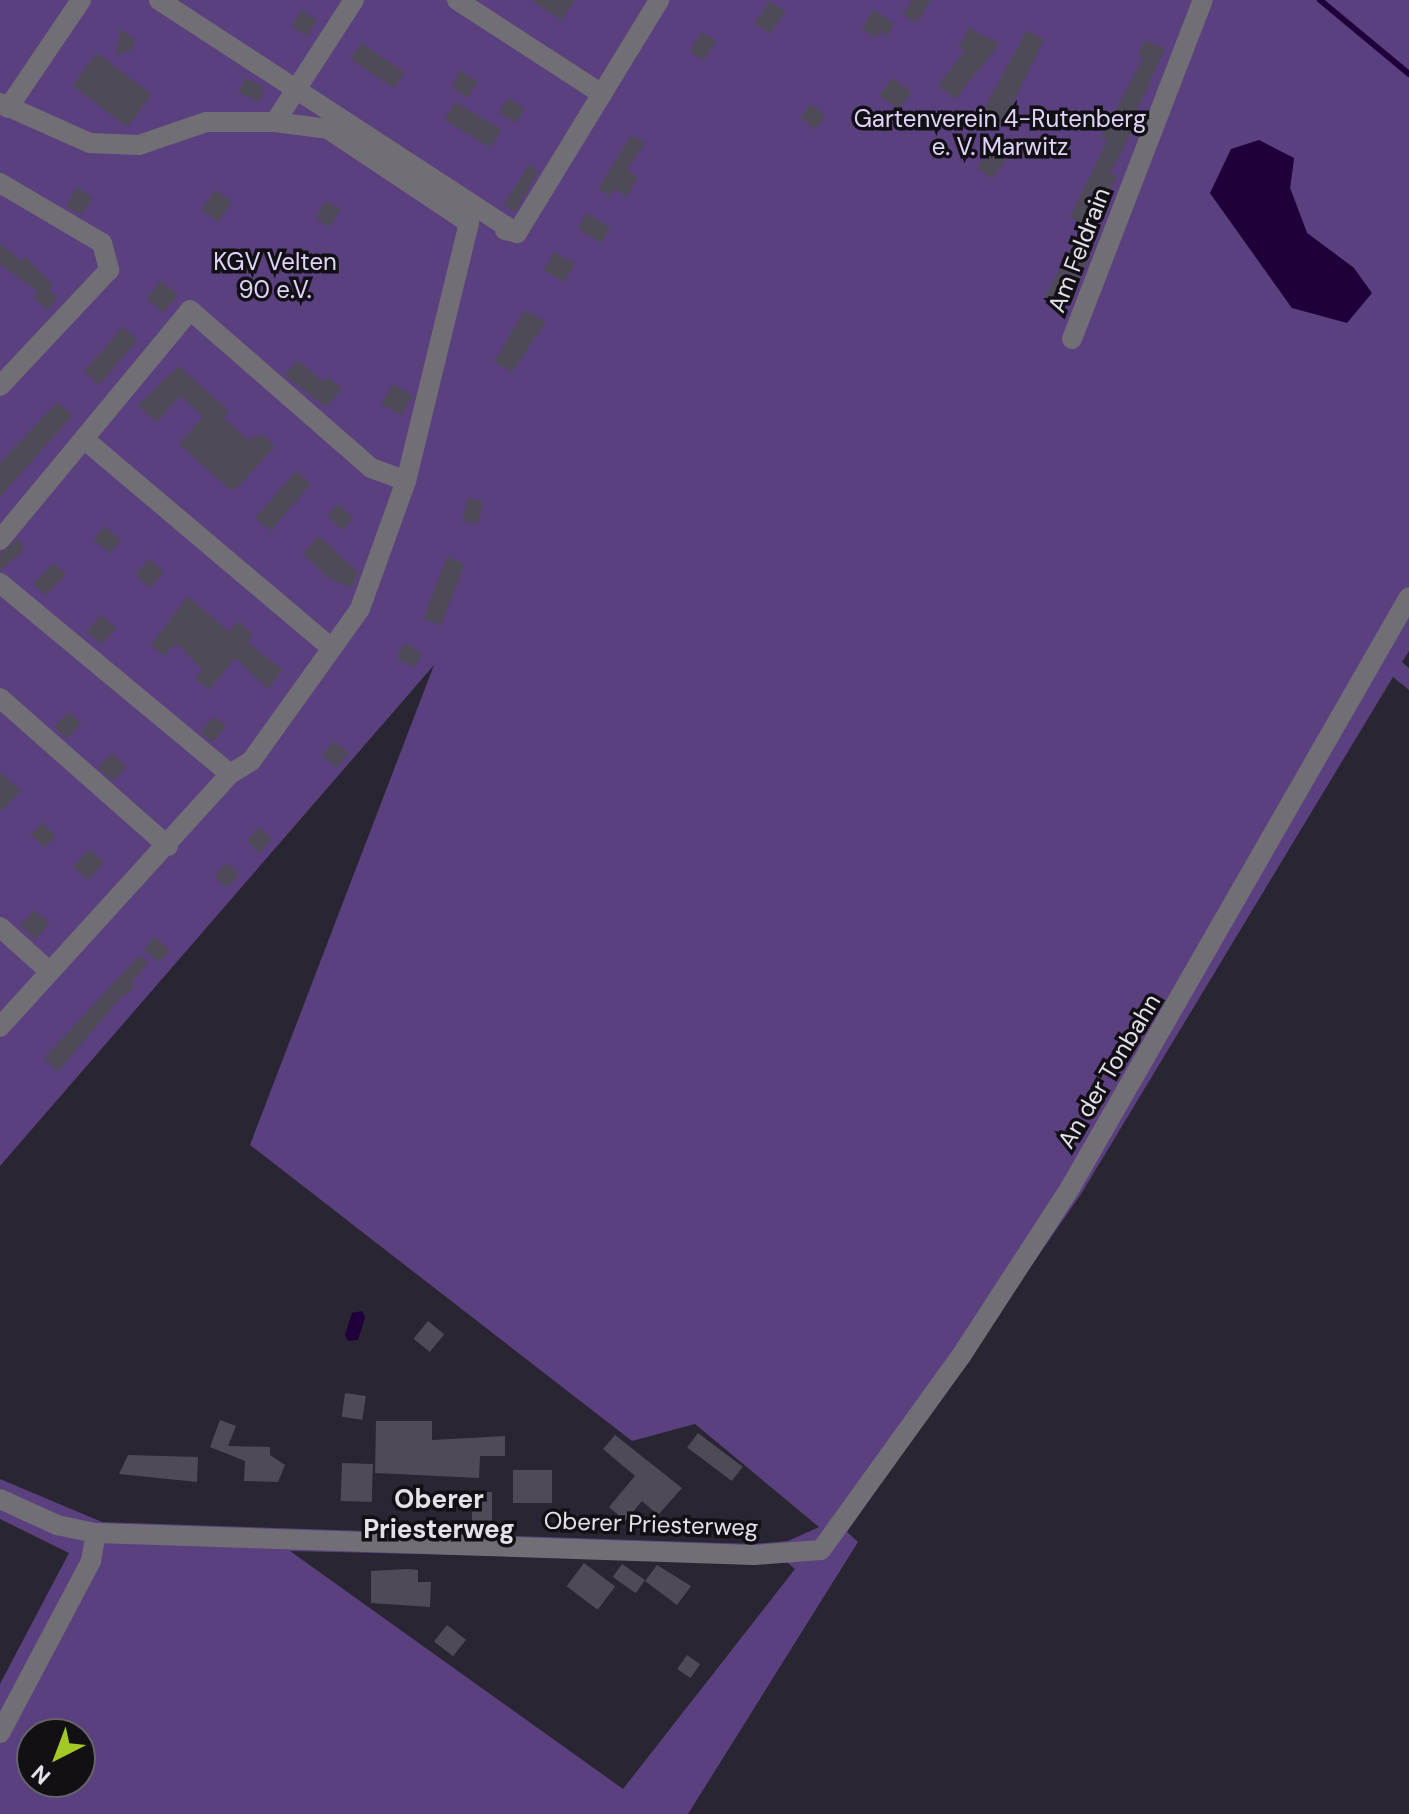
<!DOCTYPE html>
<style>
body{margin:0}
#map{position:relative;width:1409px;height:1814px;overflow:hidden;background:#2a2532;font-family:"DM Sans",sans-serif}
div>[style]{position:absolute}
.green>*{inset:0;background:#5b407f}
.water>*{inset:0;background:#1f003a}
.stream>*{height:6px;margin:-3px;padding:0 3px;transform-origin:3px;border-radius:3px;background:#1f003a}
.building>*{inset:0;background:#4f4a58;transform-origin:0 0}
.minor>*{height:20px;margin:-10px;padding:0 10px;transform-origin:10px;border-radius:10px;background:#716f75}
span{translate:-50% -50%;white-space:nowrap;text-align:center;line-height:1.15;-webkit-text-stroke:7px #121015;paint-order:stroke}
.park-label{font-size:24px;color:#e1d3f9}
.street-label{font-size:24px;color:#e4e1e9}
.neighbourhood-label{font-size:26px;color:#e4e1e9;font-weight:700}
.north{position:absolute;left:16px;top:1718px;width:80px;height:80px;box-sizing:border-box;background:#121015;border:2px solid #66646a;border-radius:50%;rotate:222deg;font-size:22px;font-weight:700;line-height:32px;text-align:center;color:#e4e1e9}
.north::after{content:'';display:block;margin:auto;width:28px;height:36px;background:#a4c825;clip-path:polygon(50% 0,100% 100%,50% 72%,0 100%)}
</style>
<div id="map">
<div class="green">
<i style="clip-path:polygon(evenodd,0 0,1409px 0,1409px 651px,1402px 662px,1409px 668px,1409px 690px,1393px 677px,1081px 1194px,847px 1532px,858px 1542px,688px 1814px,0 1814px,0 1684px,69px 1553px,0 1519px,0 1479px,102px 1522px,754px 1544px,788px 1541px,819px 1527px,695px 1424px,632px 1441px,250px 1145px,434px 665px,0 1166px,0 0,1294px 158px,1290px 188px,1307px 233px,1354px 268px,1292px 308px,1210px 193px,1294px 158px,0 0,290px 1551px,788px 1563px,795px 1569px,623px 1789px,290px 1551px,0 0,32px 1734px,80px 1734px,80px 1782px,32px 1782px,32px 1734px)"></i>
</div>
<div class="water">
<i style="clip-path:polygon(1259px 140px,1294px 158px,1290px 188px,1307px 233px,1354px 268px,1372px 293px,1347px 323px,1292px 308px,1210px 193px,1231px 149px)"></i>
<i style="clip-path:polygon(362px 1311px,365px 1317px,358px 1340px,348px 1341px,345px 1335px,352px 1313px)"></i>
</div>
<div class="stream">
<i style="left:1320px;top:0;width:116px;rotate:39.7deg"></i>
</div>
<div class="building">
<i style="clip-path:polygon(531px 0,575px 0,561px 20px)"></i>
<i style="clip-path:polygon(912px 0,931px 0,917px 23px,903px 15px)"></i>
<i style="left:770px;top:1px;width:19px;height:27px;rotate:35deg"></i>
<i style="left:302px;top:10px;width:18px;height:19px;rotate:34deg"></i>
<i style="clip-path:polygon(873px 10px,894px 23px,887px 36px,879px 32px,876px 38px,862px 29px)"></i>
<i style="clip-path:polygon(969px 28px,1000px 44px,955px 99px,938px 85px,965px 51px,959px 48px)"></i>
<i style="clip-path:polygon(120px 29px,135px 39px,133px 49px,116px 56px)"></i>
<i style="clip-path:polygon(1027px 30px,1044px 40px,1002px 125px,981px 114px)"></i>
<i style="left:702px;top:32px;width:17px;height:23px;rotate:33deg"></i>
<i style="clip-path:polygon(1145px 40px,1165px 49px,1130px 125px,1134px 128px,1110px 173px,1117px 176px,1090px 228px,1070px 217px,1107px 141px,1101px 138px,1143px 58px,1138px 55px)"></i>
<i style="left:361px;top:43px;width:53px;height:19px;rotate:34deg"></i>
<i style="left:97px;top:53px;width:69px;height:41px;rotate:37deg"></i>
<i style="clip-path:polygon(460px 70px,478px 82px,467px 98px,452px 87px)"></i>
<i style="left:245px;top:78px;width:22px;height:16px;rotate:24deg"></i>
<i style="left:893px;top:78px;width:24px;height:22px;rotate:38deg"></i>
<i style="left:508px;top:98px;width:20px;height:17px;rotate:33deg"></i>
<i style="left:455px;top:102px;width:54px;height:21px;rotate:31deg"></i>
<i style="left:811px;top:104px;width:19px;height:17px;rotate:39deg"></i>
<i style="clip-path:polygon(631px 135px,645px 143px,627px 170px,638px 177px,627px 197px,614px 189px,610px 196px,598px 189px)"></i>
<i style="left:991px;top:148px;width:19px;height:24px;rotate:36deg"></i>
<i style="clip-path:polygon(529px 165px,539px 171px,515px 212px,503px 205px)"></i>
<i style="clip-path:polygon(77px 187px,93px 198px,81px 215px,66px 206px)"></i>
<i style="left:215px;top:190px;width:21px;height:24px;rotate:35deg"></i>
<i style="left:325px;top:201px;width:17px;height:20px;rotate:28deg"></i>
<i style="left:587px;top:213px;width:28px;height:18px;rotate:32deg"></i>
<i style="clip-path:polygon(0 244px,22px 261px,25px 256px,52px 284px,49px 289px,58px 298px,47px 310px,33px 297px,38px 292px,0 264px)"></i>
<i style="left:1071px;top:248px;width:21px;height:58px;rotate:28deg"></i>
<i style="left:554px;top:252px;width:24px;height:21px;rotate:30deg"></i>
<i style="left:161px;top:281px;width:22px;height:23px;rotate:39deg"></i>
<i style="clip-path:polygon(525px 310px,546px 322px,512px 372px,494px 362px)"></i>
<i style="left:123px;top:327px;width:20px;height:59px;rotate:41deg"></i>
<i style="clip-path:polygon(298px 360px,323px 382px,328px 377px,342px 389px,326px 407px,284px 375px)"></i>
<i style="clip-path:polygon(179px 366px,229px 411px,223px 417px,248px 440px,262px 434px,275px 446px,237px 488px,230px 490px,179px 444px,203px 417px,181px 396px,156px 422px,138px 405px)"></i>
<i style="left:393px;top:384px;width:23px;height:23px;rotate:31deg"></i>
<i style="clip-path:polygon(57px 402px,73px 415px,0 497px,0 463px)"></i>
<i style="left:296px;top:471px;width:20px;height:62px;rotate:41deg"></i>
<i style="left:468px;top:498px;width:16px;height:23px;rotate:15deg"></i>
<i style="left:338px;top:504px;width:21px;height:16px;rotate:43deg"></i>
<i style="clip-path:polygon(105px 526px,121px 541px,110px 553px,93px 540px)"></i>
<i style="clip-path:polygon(319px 536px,359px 573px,351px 588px,330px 579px,303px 554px)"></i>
<i style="clip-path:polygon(18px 539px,23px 545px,22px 552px,0 570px,0 553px)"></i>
<i style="left:447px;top:557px;width:19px;height:66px;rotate:21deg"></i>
<i style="left:149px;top:559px;width:20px;height:21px;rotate:41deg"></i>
<i style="left:54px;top:563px;width:17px;height:29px;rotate:45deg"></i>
<i style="clip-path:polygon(188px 596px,229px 632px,238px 621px,253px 635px,247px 642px,283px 670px,268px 689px,235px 658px,209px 690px,195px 678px,203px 670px,176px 643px,164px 656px,151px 645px)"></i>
<i style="left:101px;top:615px;width:20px;height:22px;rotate:41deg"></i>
<i style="left:405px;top:643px;width:20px;height:17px;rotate:30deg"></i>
<i style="left:69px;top:712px;width:17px;height:21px;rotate:45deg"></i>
<i style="left:214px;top:716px;width:16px;height:21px;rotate:40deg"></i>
<i style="left:334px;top:741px;width:19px;height:19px;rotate:39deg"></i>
<i style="left:112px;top:753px;width:20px;height:20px;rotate:45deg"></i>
<i style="clip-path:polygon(0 772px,21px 791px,0 812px)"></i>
<i style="left:42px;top:823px;width:19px;height:16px;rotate:43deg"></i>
<i style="left:259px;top:827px;width:17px;height:19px;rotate:40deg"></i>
<i style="left:90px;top:849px;width:20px;height:24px;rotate:45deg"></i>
<i style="left:226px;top:863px;width:17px;height:18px;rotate:40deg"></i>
<i style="left:34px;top:910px;width:20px;height:21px;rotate:41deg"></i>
<i style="left:155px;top:937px;width:20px;height:17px;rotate:41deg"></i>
<i style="clip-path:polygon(140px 955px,148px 962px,131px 984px,136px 988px,121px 997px,58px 1072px,44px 1058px)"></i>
<i style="left:428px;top:1321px;width:21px;height:23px;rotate:39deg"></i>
<i style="left:345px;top:1393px;width:21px;height:24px;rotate:8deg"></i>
<i style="clip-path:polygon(220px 1420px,236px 1426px,228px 1446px,270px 1447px,270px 1455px,285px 1465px,278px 1482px,244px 1481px,245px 1461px,210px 1447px)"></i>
<i style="clip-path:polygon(376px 1421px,432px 1421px,432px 1440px,505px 1436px,505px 1456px,480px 1456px,479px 1478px,375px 1473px)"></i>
<i style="left:698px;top:1433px;width:56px;height:18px;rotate:37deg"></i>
<i style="clip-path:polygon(615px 1435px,682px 1488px,658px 1515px,642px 1501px,625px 1521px,609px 1507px,635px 1476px,603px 1449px)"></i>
<i style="clip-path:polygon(128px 1455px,198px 1457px,197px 1482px,119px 1474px)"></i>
<i style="left:342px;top:1463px;width:31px;height:38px;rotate:2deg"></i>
<i style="left:513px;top:1470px;width:39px;height:33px"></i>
<i style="left:492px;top:1492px;width:32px;height:20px;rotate:90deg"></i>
<i style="left:584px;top:1563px;width:39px;height:29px;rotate:37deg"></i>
<i style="left:622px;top:1564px;width:28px;height:16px;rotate:35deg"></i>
<i style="clip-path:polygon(657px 1565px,691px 1586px,677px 1605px,645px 1581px)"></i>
<i style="clip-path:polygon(408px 1569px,418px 1570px,418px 1582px,431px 1582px,430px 1607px,371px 1603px,371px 1571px)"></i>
<i style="left:447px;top:1625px;width:24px;height:21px;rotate:38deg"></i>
<i style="left:687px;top:1655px;width:16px;height:17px;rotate:35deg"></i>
</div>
<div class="minor">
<i style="left:159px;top:0;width:427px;rotate:33.1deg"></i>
<i style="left:457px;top:0;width:173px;rotate:33deg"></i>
<i style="left:0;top:103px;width:98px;rotate:24deg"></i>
<i style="left:90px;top:143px;width:49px;rotate:2.3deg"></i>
<i style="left:139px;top:145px;width:71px;rotate:-18.9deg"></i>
<i style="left:206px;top:122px;width:69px"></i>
<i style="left:275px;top:122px;width:53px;rotate:7.5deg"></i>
<i style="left:328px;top:129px;width:169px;rotate:33.7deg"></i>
<i style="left:469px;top:223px;width:266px;rotate:103.7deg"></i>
<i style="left:406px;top:481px;width:136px;rotate:109.8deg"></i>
<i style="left:360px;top:609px;width:187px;rotate:125.6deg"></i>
<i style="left:251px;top:761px;width:25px;rotate:148deg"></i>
<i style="left:230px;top:774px;width:342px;rotate:132.3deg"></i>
<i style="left:8px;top:108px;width:130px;rotate:-55.9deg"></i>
<i style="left:275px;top:122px;width:145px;rotate:-57.1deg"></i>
<i style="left:0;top:183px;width:118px;rotate:30.5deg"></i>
<i style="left:102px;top:243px;width:28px;rotate:75deg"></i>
<i style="left:109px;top:270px;width:159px;rotate:133.2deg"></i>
<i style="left:505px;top:230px;width:12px;rotate:14deg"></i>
<i style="left:517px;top:233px;width:273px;rotate:-58.6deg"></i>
<i style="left:1072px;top:339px;width:363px;rotate:-68.9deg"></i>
<i style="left:84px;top:439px;width:321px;rotate:40.2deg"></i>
<i style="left:0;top:540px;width:298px;rotate:-50.4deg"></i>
<i style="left:190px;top:310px;width:240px;rotate:41.1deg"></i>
<i style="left:371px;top:468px;width:37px;rotate:20deg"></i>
<i style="left:0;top:583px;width:299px;rotate:39.7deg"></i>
<i style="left:0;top:698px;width:224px;rotate:41.4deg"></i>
<i style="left:0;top:927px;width:66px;rotate:41.9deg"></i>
<i style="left:0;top:1499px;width:63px;rotate:24.5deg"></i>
<i style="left:57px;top:1525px;width:40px;rotate:12deg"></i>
<i style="left:96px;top:1533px;width:658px;rotate:1.91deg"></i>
<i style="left:754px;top:1555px;width:67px;rotate:-4.3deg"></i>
<i style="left:821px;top:1550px;width:239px;rotate:-54.2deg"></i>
<i style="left:961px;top:1356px;width:200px;rotate:-57deg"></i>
<i style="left:1070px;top:1188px;width:681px;rotate:-60.16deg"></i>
<i style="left:0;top:1733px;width:195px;rotate:-62.1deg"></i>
<i style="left:91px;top:1561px;width:28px;rotate:-80deg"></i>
</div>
<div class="park-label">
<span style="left:1000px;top:133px">Gartenverein 4-Rutenberg<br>e. V. Marwitz</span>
<span style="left:275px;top:276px">KGV Velten<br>90 e.V.</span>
</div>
<div class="street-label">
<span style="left:1079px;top:250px;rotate:-69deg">Am Feldrain</span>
<span style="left:1109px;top:1071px;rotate:-59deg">An der Tonbahn</span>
<span style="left:651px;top:1524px;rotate:2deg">Oberer Priesterweg</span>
</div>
<div class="neighbourhood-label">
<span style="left:439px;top:1515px">Oberer<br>Priesterweg</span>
</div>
<div class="north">N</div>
</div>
